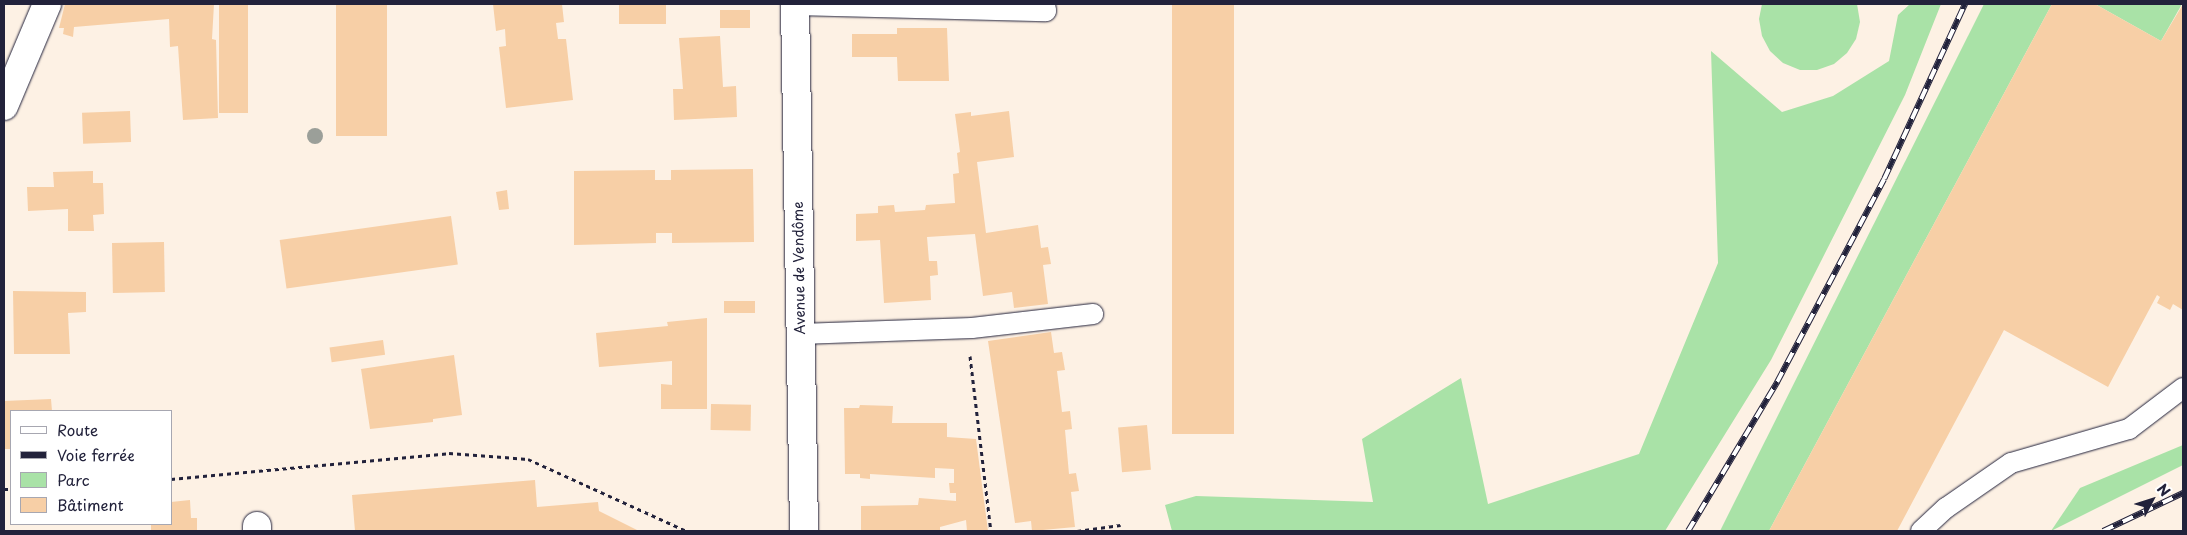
<!DOCTYPE html>
<meta charset="utf-8">
<style>
body{margin:0}
#map{position:relative;width:2187px;height:535px;overflow:hidden;background:#fdf1e4;font-family:"Playpen Sans",sans-serif}
div>[style]{position:absolute}
.green>*{inset:0;background:#a9e2a7}
.building>*{inset:0;background:#f7cfa6;transform-origin:0 0}
.path>*{height:3px;margin-top:-1.5px;transform-origin:0;background:repeating-linear-gradient(90deg,#22223b 0 4px,transparent 0 8px)}
.roads{filter:drop-shadow(0 0 1px #22223b) drop-shadow(0 0 1px #22223b)}
.service>*{height:20px;margin:-10px;padding:0 10px;transform-origin:10px;border-radius:10px;background:#fff}
.minor>*{height:28px;margin:-14px;padding:0 14px;transform-origin:14px;border-radius:14px;background:#fff}
.secondary>*{height:28px;margin:-14px;padding:0 14px;transform-origin:14px;border-radius:14px;background:#fff}
.rail>*{height:5.5px;margin-top:-2.75px;transform-origin:0;background:repeating-linear-gradient(90deg,#fff 0 11px,#22223b 0 22px);box-sizing:border-box;border-block:1px solid #22223b}
.trees>*{width:16px;height:16px;margin:-8px;border-radius:50%;background:#9b9f99}
span{translate:-50% -50%;white-space:nowrap;text-align:center;line-height:1.15;-webkit-text-stroke:4px #fff;paint-order:stroke}
.street-label{font-size:14px;color:#22223b}
.frame{position:absolute;inset:0;border:5px solid #22223b;pointer-events:none}
.legend{position:absolute;left:10px;top:410px;width:162px;height:115px;box-sizing:border-box;background:#fff;border:1px solid #a7a7b1;margin:0;padding:6px 9px;list-style:none;font-size:15px;color:#22223b}
.legend li{display:flex;align-items:center;gap:10px;height:25px}
.legend b{width:25px;border:1px solid #a7a7b1}
.north{position:absolute;left:2127px;top:475px;width:50px;height:50px;-webkit-text-stroke:4px #fff;paint-order:stroke;rotate:50deg;font-size:14px;font-weight:700;line-height:20px;text-align:center;color:#22223b}
.north::after{content:'';display:block;margin:auto;width:18px;height:22px;background:#22223b;clip-path:polygon(50% 0,100% 100%,50% 72%,0 100%)}
</style>
<div id="map">
<div class="green">
<i style="clip-path:polygon(1762px 4px,1857px 4px,1860px 22px,1856px 39px,1847px 53px,1834px 64px,1817px 70px,1800px 70px,1783px 63px,1770px 51px,1762px 36px,1759px 19px)"></i>
<i style="clip-path:polygon(1910px 4px,1941px 4px,1905px 95px,1771px 360px,1665px 531px,1172px 531px,1165px 505px,1196px 496px,1373px 502px,1362px 439px,1461px 378px,1488px 504px,1639px 454px,1718px 263px,1711px 51px,1782px 112px,1833px 96px,1889px 61px,1898px 15px)"></i>
<i style="clip-path:polygon(1984px 4px,2052px 4px,1769px 531px,1720px 531px)"></i>
<i style="clip-path:polygon(2095px 4px,2182px 4px,2161px 41px)"></i>
<i style="clip-path:polygon(2183px 445px,2183px 465px,2051px 531px,2080px 488px)"></i>
</div>
<div class="building">
<i style="clip-path:polygon(65px 4px,214px 4px,212px 39px,216px 40px,218px 118px,183px 120px,178px 46px,170px 47px,169px 19px,74px 27px,73px 37px,63px 34px,64px 28px,59px 28px)"></i>
<i style="left:219px;top:4px;width:29px;height:109px"></i>
<i style="left:336px;top:4px;width:51px;height:132px"></i>
<i style="clip-path:polygon(493px 4px,562px 4px,564px 22px,556px 23px,558px 39px,566px 39px,573px 100px,506px 108px,499px 47px,506px 46px,505px 29px,496px 31px)"></i>
<i style="left:619px;top:4px;width:47px;height:20px"></i>
<i style="left:1172px;top:4px;width:62px;height:430px"></i>
<i style="clip-path:polygon(2052px 4px,2095px 4px,2161px 41px,2183px 4px,2183px 310px,2173px 304px,2170px 310px,2157px 303px,2160px 297px,2157px 295px,2108px 387px,2004px 330px,1897px 531px,1769px 531px)"></i>
<i style="left:750px;top:10px;width:18px;height:30px;rotate:90deg"></i>
<i style="clip-path:polygon(897px 28px,947px 28px,949px 81px,898px 81px,897px 57px,852px 57px,852px 34px,897px 34px)"></i>
<i style="clip-path:polygon(720px 36px,723px 87px,736px 86px,737px 117px,674px 120px,673px 89px,683px 89px,679px 38px)"></i>
<i style="left:130px;top:111px;width:31px;height:48px;rotate:88deg"></i>
<i style="clip-path:polygon(1009px 111px,1014px 157px,977px 162px,986px 233px,1038px 225px,1041px 248px,1048px 247px,1051px 264px,1043px 265px,1048px 304px,1014px 308px,1012px 292px,983px 296px,975px 234px,927px 237px,929px 261px,937px 261px,938px 275px,930px 276px,931px 300px,884px 303px,880px 240px,856px 241px,856px 214px,878px 213px,878px 206px,894px 205px,895px 212px,925px 210px,926px 205px,955px 203px,953px 174px,959px 173px,957px 153px,960px 152px,955px 114px,971px 112px,971px 116px)"></i>
<i style="clip-path:polygon(753px 169px,754px 242px,672px 243px,672px 233px,656px 233px,656px 243px,574px 245px,574px 171px,655px 170px,655px 180px,671px 180px,671px 170px)"></i>
<i style="clip-path:polygon(93px 171px,93px 183px,103px 183px,104px 214px,93px 215px,94px 231px,68px 231px,68px 209px,28px 211px,27px 187px,54px 187px,53px 172px)"></i>
<i style="clip-path:polygon(507px 190px,509px 209px,499px 210px,496px 192px)"></i>
<i style="left:451px;top:216px;width:49px;height:173px;rotate:82deg"></i>
<i style="left:164px;top:242px;width:50px;height:52px;rotate:89deg"></i>
<i style="clip-path:polygon(13px 291px,86px 292px,86px 312px,68px 313px,70px 354px,14px 354px)"></i>
<i style="left:755px;top:301px;width:12px;height:31px;rotate:90deg"></i>
<i style="clip-path:polygon(707px 318px,707px 409px,661px 409px,661px 384px,672px 385px,672px 361px,599px 367px,596px 333px,668px 326px,667px 322px)"></i>
<i style="clip-path:polygon(1051px 332px,1054px 353px,1062px 352px,1065px 370px,1057px 371px,1062px 412px,1070px 411px,1072px 429px,1065px 430px,1069px 474px,1076px 473px,1079px 491px,1071px 492px,1075px 527px,1032px 531px,1031px 521px,1015px 523px,988px 341px)"></i>
<i style="left:383px;top:340px;width:15px;height:54px;rotate:82deg"></i>
<i style="clip-path:polygon(454px 355px,462px 415px,433px 419px,433px 422px,370px 429px,361px 369px)"></i>
<i style="clip-path:polygon(51px 399px,52px 411px,11px 411px,11px 449px,4px 449px,4px 401px)"></i>
<i style="left:711px;top:404px;width:40px;height:26px;rotate:1deg"></i>
<i style="clip-path:polygon(860px 405px,893px 406px,892px 423px,947px 423px,947px 437px,976px 439px,988px 531px,967px 531px,966px 520px,940px 527px,940px 531px,861px 531px,861px 506px,918px 505px,919px 498px,956px 501px,956px 493px,950px 493px,949px 483px,954px 483px,954px 469px,935px 468px,935px 478px,870px 474px,870px 479px,860px 478px,860px 474px,845px 474px,844px 408px,859px 408px)"></i>
<i style="left:1147px;top:425px;width:45px;height:29px;rotate:85deg"></i>
<i style="clip-path:polygon(535px 480px,537px 507px,598px 502px,599px 511px,639px 531px,355px 531px,352px 495px)"></i>
<i style="clip-path:polygon(190px 500px,191px 518px,197px 518px,197px 531px,151px 531px,151px 524px,171px 524px,171px 502px)"></i>
</div>
<div class="path">
<i style="left:970px;top:356px;width:176px;rotate:83.2deg"></i>
<i style="left:171px;top:479px;width:279px;rotate:-5.3deg"></i>
<i style="left:449px;top:453px;width:79px;rotate:4.3deg"></i>
<i style="left:528px;top:459px;width:175px;rotate:24.4deg"></i>
<i style="left:4px;top:489px;width:7px"></i>
<i style="left:1077px;top:531px;width:44px;rotate:-7.8deg"></i>
</div>
<div class="roads">
<div class="service">
<i style="left:795px;top:5px;width:251px;rotate:1.4deg"></i>
<i style="left:1046px;top:11px;width:7px;rotate:-98deg"></i>
<i style="left:800px;top:334px;width:172px;rotate:-2deg"></i>
<i style="left:972px;top:328px;width:122px;rotate:-6.6deg"></i>
<i style="left:1921px;top:531px;width:34px;rotate:-43deg"></i>
<i style="left:1946px;top:508px;width:79px;rotate:-34.7deg"></i>
<i style="left:2011px;top:463px;width:123px;rotate:-16.1deg"></i>
<i style="left:2129px;top:429px;width:68px;rotate:-37.2deg"></i>
</div>
<div class="minor">
<i style="left:4px;top:106px;width:111px;rotate:-67.1deg"></i>
<i style="left:257px;top:526px;width:5px;rotate:90deg"></i>
</div>
<div class="secondary">
<i style="left:795px;top:4px;width:527px;rotate:89.02deg"></i>
</div>
</div>
<div class="rail">
<i style="left:1688px;top:531px;width:174px;rotate:-59.1deg"></i>
<i style="left:1777px;top:382px;width:229px;rotate:-62.2deg"></i>
<i style="left:1884px;top:179px;width:193px;rotate:-65.2deg"></i>
<i style="left:2103px;top:531px;width:89px;rotate:-25.4deg"></i>
</div>
<div class="trees">
<i style="left:315px;top:136px"></i>
</div>
<div class="street-label">
<span style="left:799px;top:268px;rotate:-91deg">Avenue de Vendôme</span>
</div>
<div class="frame"></div>
<ul class="legend">
<li><b style="height:6px;background:#fff"></b>Route</li>
<li><b style="height:6px;background:#22223b"></b>Voie ferrée</li>
<li><b style="height:14px;background:#a9e2a7"></b>Parc</li>
<li><b style="height:14px;background:#f7cfa6"></b>Bâtiment</li>
</ul>
<div class="north">N</div>
</div>
